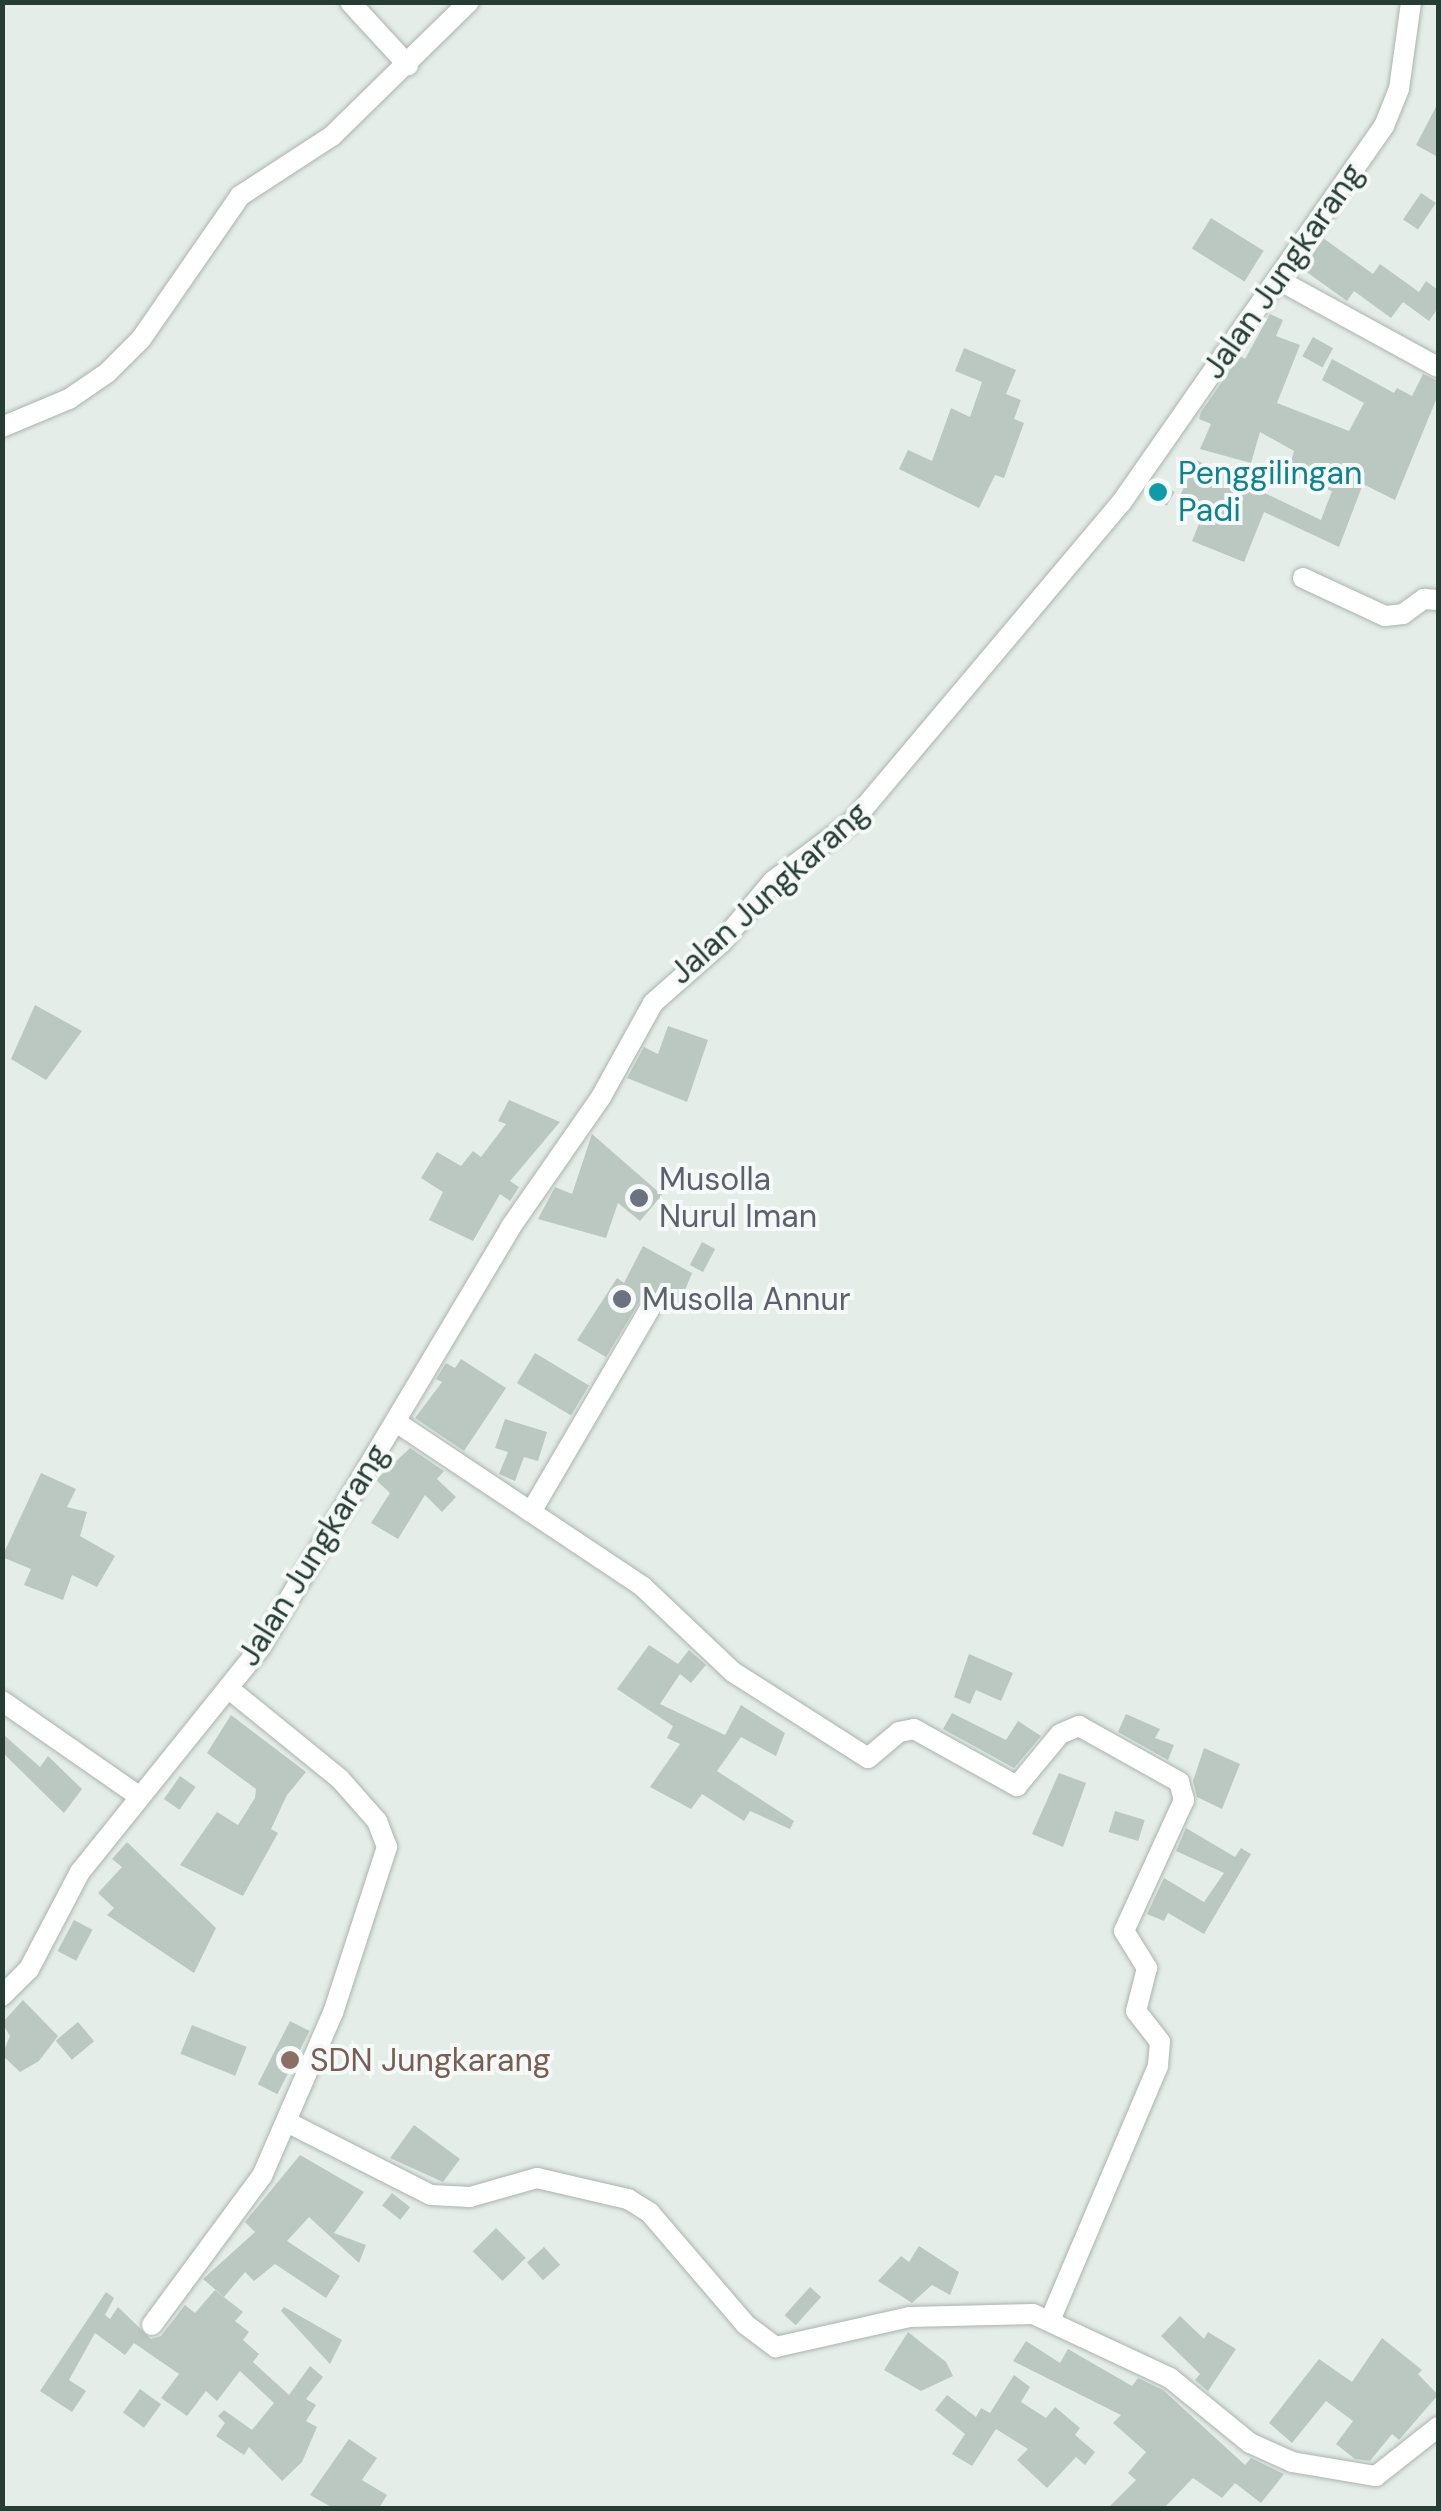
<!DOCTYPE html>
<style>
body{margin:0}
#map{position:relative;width:1441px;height:2511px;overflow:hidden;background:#e5ede8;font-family:"DM Sans",sans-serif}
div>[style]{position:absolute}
.building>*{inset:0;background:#bac8c1;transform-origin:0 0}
.roads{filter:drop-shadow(0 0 2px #a8b5ae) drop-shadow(0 0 2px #a8b5ae)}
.minor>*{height:20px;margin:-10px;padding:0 10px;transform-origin:10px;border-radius:10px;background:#fff}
.dots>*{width:28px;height:28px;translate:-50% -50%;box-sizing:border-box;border:5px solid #f5f9f7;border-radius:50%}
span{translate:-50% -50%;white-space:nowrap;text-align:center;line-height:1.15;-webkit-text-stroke:8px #f5f9f7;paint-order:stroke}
.street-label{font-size:32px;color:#253d34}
.culture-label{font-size:32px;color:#0d838f}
.left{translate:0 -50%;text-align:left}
.worship-label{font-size:32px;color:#5b616d}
.education-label{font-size:32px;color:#785e54}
.frame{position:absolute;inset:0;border:5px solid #253d34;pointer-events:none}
</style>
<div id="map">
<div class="building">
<i style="clip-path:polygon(1438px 103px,1438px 157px,1416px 145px)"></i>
<i style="left:1421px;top:193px;width:18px;height:32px;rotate:34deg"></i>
<i style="left:1211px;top:218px;width:62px;height:36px;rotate:32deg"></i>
<i style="clip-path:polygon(1323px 238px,1373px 274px,1380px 264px,1419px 292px,1426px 281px,1438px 290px,1438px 308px,1429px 321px,1403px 302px,1391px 318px,1354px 291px,1347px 301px,1301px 268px)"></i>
<i style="clip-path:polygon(1270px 314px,1283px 320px,1276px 336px,1300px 345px,1277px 403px,1349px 431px,1364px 403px,1322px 380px,1332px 359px,1394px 393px,1397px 388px,1412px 396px,1423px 374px,1438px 381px,1438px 395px,1395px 500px,1363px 484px,1339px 547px,1264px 512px,1244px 562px,1192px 541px,1205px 509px,1179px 498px,1196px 460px,1321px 520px,1332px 491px,1288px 474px,1294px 451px,1260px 432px,1251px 463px,1200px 449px,1211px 424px,1199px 419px,1201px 412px,1240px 356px,1245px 359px)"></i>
<i style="left:1313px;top:337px;width:23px;height:22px;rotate:29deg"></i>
<i style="clip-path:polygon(964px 348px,1016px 370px,1006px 394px,1021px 400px,1014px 419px,1024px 423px,1004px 478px,995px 475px,979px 508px,899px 469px,908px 450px,932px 461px,951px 408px,970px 417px,982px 382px,955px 371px)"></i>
<i style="left:1154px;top:480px;width:24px;height:16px;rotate:30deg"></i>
<i style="clip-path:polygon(35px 1005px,82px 1031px,46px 1080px,11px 1059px)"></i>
<i style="clip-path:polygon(668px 1026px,708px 1040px,687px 1102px,627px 1078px,644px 1047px,658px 1054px)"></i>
<i style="clip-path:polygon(509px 1100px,560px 1122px,510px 1181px,519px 1187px,510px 1201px,500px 1194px,473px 1241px,429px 1220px,443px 1192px,421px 1178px,437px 1152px,461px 1166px,473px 1151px,481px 1157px,506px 1124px,498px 1121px)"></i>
<i style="clip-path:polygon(592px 1134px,662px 1195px,640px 1221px,618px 1203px,606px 1238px,538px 1219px,555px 1187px,572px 1194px)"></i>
<i style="left:702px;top:1242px;width:15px;height:26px;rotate:28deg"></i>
<i style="clip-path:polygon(643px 1246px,692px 1273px,677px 1310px,658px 1293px,644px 1294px,606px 1357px,577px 1340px,617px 1278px,624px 1283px)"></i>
<i style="left:535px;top:1353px;width:63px;height:35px;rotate:31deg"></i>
<i style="clip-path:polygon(461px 1359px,506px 1388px,464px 1451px,415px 1418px,442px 1382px,436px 1379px,446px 1363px,455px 1368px)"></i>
<i style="clip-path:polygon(505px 1419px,547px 1432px,538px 1461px,524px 1457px,515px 1481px,499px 1474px,508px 1452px,495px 1448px)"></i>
<i style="clip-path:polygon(410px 1448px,444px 1471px,437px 1479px,456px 1497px,442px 1512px,425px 1495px,398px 1539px,371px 1523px,390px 1493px,376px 1480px)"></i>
<i style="clip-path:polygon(41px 1473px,76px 1489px,67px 1507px,87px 1512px,80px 1536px,115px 1556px,97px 1587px,72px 1575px,63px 1600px,24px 1585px,31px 1569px,2px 1557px)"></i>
<i style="clip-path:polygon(649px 1645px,678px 1664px,689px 1650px,706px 1665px,691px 1683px,680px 1674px,660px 1704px,725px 1735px,741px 1705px,785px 1733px,776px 1756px,741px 1737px,717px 1771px,794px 1821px,790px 1829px,750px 1811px,744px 1821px,702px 1794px,691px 1809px,650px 1787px,680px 1744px,667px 1738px,673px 1726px,617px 1689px)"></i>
<i style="clip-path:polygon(969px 1654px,1013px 1673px,1001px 1701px,976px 1690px,970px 1704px,954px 1697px)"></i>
<i style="clip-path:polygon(952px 1713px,1006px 1740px,1018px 1721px,1041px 1736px,1014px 1768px,943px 1729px)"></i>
<i style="clip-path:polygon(1126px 1714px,1160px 1729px,1155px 1738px,1174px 1745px,1168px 1760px,1118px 1732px)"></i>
<i style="clip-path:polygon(231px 1715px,306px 1772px,287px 1795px,271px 1829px,278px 1833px,243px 1896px,180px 1865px,217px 1812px,238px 1825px,255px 1798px,256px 1789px,207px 1753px)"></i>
<i style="clip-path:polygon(5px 1736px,40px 1767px,48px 1756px,82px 1789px,64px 1813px,2px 1752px)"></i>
<i style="clip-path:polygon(1204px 1748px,1240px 1764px,1222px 1809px,1197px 1797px,1193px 1781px)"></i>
<i style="clip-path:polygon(1059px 1773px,1086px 1783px,1063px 1847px,1032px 1834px)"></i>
<i style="left:180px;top:1776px;width:19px;height:28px;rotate:35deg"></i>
<i style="left:1115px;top:1811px;width:31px;height:22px;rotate:17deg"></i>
<i style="clip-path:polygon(1186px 1828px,1235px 1857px,1241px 1848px,1251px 1854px,1204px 1934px,1168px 1913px,1164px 1921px,1147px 1914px,1164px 1878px,1204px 1902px,1224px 1873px,1176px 1851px)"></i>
<i style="clip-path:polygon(127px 1842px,216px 1928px,194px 1973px,107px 1915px,114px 1908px,98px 1893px,122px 1867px,112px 1859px)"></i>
<i style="left:74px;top:1920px;width:21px;height:35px;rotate:28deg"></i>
<i style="clip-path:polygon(23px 2000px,58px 2036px,39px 2061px,20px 2072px,2px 2055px,10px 2036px,2px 2023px)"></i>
<i style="left:290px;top:2021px;width:22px;height:71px;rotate:27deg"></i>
<i style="left:78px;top:2022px;width:25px;height:29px;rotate:50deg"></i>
<i style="left:192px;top:2025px;width:59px;height:31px;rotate:22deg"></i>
<i style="clip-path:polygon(414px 2125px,460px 2159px,443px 2182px,390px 2158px)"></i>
<i style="clip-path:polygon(300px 2155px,364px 2192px,334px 2233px,366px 2245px,359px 2263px,309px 2217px,287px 2241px,340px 2276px,326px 2298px,275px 2264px,254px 2281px,245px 2272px,224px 2297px,203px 2279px,255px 2232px,245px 2222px)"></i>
<i style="left:392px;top:2193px;width:23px;height:16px;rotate:38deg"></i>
<i style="left:496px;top:2228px;width:42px;height:33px;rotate:45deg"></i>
<i style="clip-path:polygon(919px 2246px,959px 2272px,950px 2295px,932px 2285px,912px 2303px,878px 2281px,901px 2256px,909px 2262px)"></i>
<i style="left:544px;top:2247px;width:24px;height:23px;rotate:48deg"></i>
<i style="left:810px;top:2287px;width:15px;height:38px;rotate:42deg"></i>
<i style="clip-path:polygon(215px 2290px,243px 2312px,235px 2321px,249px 2332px,243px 2340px,259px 2354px,253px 2362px,289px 2395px,310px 2366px,323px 2377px,306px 2399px,316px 2405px,306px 2421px,317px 2427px,302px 2462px,282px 2481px,249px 2447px,244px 2455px,216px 2436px,225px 2423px,218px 2416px,224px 2410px,252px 2430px,274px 2403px,240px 2371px,217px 2401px,206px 2391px,187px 2416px,161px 2398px,179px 2374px,134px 2343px,125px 2355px,95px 2333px,69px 2380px,86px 2391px,72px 2412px,40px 2391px,106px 2292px,114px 2298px,105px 2315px,110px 2319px,118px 2307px,151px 2339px,161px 2336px,185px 2305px,195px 2313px)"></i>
<i style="clip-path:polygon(284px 2307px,342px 2340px,330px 2364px,281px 2311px)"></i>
<i style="clip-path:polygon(1180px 2316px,1204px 2339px,1208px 2332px,1236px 2349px,1208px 2391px,1195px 2380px,1200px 2374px,1161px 2336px)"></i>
<i style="clip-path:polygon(908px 2332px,946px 2362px,953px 2376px,921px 2391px,884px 2370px)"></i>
<i style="clip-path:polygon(1382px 2338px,1422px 2370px,1418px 2374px,1438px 2395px,1399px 2440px,1392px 2434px,1370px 2461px,1355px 2459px,1336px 2444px,1353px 2421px,1326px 2401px,1292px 2443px,1269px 2423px,1319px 2359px,1352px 2382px)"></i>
<i style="clip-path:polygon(1026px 2341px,1060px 2363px,1068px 2349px,1132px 2386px,1138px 2378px,1163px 2390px,1245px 2465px,1251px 2458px,1284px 2474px,1261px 2503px,1235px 2483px,1222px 2498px,1193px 2478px,1164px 2508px,1108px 2508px,1136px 2480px,1128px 2473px,1146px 2452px,1113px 2423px,1121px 2415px,1013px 2361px)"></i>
<i style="clip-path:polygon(1014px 2375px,1030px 2387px,1021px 2402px,1046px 2418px,1055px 2407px,1080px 2428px,1075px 2435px,1095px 2452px,1085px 2465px,1076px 2457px,1047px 2488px,1017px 2460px,1028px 2449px,996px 2429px,972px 2466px,952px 2454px,965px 2434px,935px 2410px,947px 2395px,976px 2417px,981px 2408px,990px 2413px)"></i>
<i style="left:140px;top:2389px;width:26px;height:29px;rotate:36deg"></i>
<i style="clip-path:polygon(349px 2439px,377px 2458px,362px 2480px,387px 2495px,379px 2508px,333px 2508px,310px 2495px)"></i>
</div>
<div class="roads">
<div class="minor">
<i style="left:350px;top:2px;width:86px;rotate:47.4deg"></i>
<i style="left:1277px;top:279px;width:183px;rotate:28.7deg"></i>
<i style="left:2px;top:427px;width:73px;rotate:-22.7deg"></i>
<i style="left:69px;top:399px;width:46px;rotate:-34.4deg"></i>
<i style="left:107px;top:373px;width:48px;rotate:-45deg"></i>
<i style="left:141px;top:339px;width:174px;rotate:-55.3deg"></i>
<i style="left:240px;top:196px;width:110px;rotate:-33.1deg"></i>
<i style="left:332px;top:136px;width:192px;rotate:-44.4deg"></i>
<i style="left:1303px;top:578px;width:90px;rotate:24.9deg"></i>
<i style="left:1385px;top:616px;width:18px;rotate:-6deg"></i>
<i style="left:1403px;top:614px;width:26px;rotate:-36deg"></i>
<i style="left:1424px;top:599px;width:14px;rotate:4deg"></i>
<i style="left:396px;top:1422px;width:297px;rotate:33.7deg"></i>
<i style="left:643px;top:1587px;width:124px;rotate:43.4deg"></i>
<i style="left:733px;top:1672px;width:160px;rotate:32.5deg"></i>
<i style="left:868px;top:1758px;width:40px;rotate:-40deg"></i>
<i style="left:899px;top:1732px;width:15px;rotate:-11deg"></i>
<i style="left:914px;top:1729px;width:118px;rotate:29deg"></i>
<i style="left:1017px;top:1786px;width:67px;rotate:-50.4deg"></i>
<i style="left:1060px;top:1734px;width:21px;rotate:-23deg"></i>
<i style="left:1079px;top:1726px;width:115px;rotate:29.2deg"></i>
<i style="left:1179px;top:1782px;width:19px;rotate:74deg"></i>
<i style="left:1184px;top:1800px;width:144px;rotate:114.6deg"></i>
<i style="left:1124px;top:1931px;width:44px;rotate:58.1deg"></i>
<i style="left:1147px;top:1968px;width:44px;rotate:104.3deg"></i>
<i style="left:1136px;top:2011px;width:39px;rotate:52deg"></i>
<i style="left:1160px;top:2042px;width:24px;rotate:95deg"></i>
<i style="left:1158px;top:2066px;width:276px;rotate:113deg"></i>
<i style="left:531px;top:1512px;width:240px;rotate:-59.7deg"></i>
<i style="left:2px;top:1701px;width:168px;rotate:34.8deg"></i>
<i style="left:2px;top:1996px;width:38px;rotate:-45deg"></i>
<i style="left:29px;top:1969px;width:110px;rotate:-62.3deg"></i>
<i style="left:80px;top:1872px;width:287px;rotate:-51.2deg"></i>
<i style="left:260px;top:1648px;width:489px;rotate:-59.2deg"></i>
<i style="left:510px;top:1228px;width:160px;rotate:-55.2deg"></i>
<i style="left:601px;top:1097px;width:107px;rotate:-61deg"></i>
<i style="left:653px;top:1003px;width:91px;rotate:-41.4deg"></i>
<i style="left:721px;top:943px;width:81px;rotate:-50deg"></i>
<i style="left:773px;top:881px;width:100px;rotate:-36.9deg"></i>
<i style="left:853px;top:821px;width:416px;rotate:-49.9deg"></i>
<i style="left:1121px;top:503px;width:460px;rotate:-55.1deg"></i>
<i style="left:1384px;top:126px;width:40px;rotate:-68deg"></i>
<i style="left:1399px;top:89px;width:88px;rotate:-82.1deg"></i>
<i style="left:287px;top:2122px;width:161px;rotate:26.9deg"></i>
<i style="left:431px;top:2195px;width:39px;rotate:3deg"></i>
<i style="left:470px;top:2197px;width:70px;rotate:-15.8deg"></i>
<i style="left:537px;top:2178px;width:93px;rotate:13deg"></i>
<i style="left:628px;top:2199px;width:26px;rotate:32deg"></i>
<i style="left:650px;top:2213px;width:146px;rotate:49.4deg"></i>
<i style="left:745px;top:2324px;width:39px;rotate:37deg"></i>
<i style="left:776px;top:2347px;width:137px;rotate:-12.6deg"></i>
<i style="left:910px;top:2317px;width:123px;rotate:-1.4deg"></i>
<i style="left:1033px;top:2314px;width:151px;rotate:25deg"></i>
<i style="left:1170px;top:2378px;width:103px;rotate:39.1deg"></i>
<i style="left:1250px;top:2443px;width:46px;rotate:24.3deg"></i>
<i style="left:1292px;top:2462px;width:85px;rotate:9.5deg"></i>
<i style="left:1376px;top:2476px;width:79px;rotate:-38.3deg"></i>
<i style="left:152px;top:2325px;width:185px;rotate:-53.6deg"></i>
<i style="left:262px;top:2176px;width:178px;rotate:-66.5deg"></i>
<i style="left:333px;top:2013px;width:175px;rotate:-72deg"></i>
<i style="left:387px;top:1847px;width:28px;rotate:-111deg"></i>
<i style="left:377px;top:1821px;width:56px;rotate:-131.4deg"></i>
<i style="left:340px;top:1779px;width:144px;rotate:-140.9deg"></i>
</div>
</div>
<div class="dots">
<i style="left:1158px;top:492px;background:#0f9aa8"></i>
<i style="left:639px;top:1198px;background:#6b7280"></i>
<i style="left:622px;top:1299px;background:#6b7280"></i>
<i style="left:290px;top:2060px;background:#8d6e63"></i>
</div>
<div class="street-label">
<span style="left:1283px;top:271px;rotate:-55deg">Jalan Jungkarang</span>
<span style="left:769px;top:893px;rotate:-42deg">Jalan Jungkarang</span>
<span style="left:313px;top:1555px;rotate:-58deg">Jalan Jungkarang</span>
</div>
<div class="culture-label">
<span class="left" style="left:1178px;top:492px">Penggilingan<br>Padi</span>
</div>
<div class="worship-label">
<span class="left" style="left:659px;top:1198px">Musolla<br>Nurul Iman</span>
<span class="left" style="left:642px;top:1299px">Musolla Annur</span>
</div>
<div class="education-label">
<span class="left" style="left:310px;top:2060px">SDN Jungkarang</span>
</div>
<div class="frame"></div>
</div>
